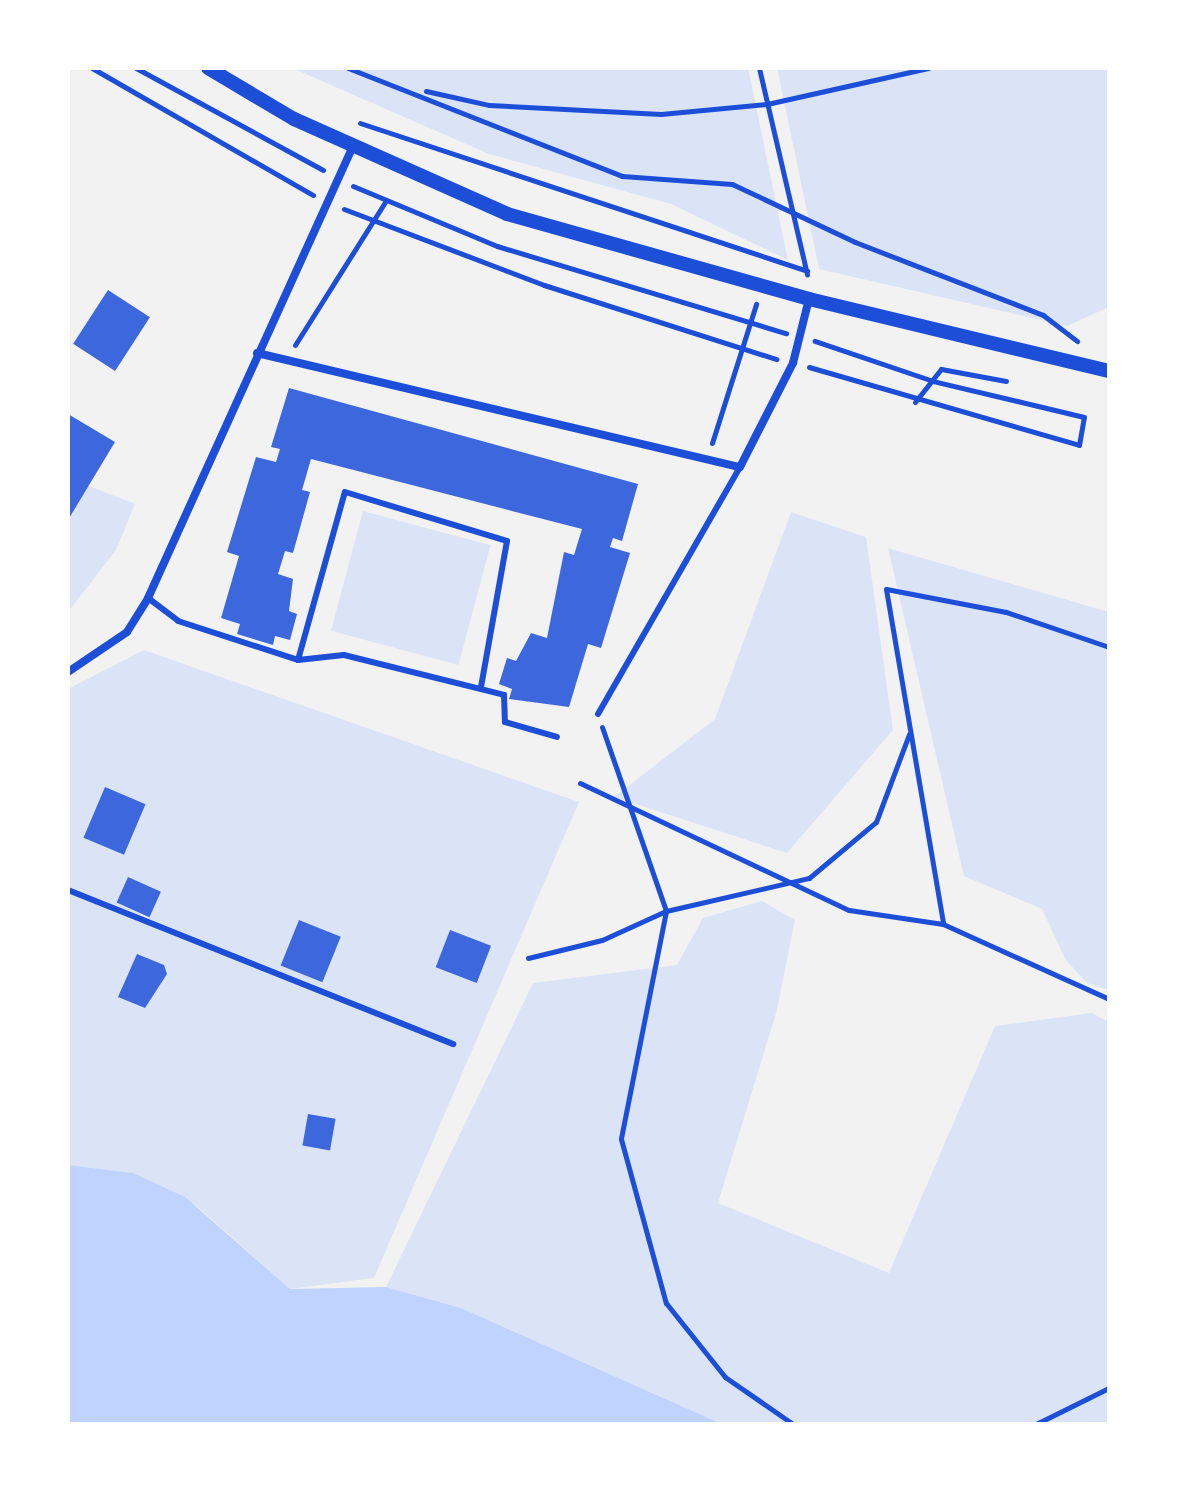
<!DOCTYPE html>
<style>
body{margin:0}
#map{position:relative;width:1177px;height:1492px;overflow:hidden;background:#f2f2f2;font-family:Rubik,sans-serif}
div>[style]{position:absolute}
.green>*{inset:0;background:#dbe4f7;transform-origin:0 0}
.water>*{inset:0;background:#bfd3fe}
.building>*{inset:0;background:#3d67dc;transform-origin:0 0}
.path>*{height:5px;margin:-2.5px;padding:0 2.5px;transform-origin:2.5px;border-radius:2.5px;background:#1d4ed8}
.service>*{height:6px;margin:-3px;padding:0 3px;transform-origin:3px;border-radius:3px;background:#1d4ed8}
.minor>*{height:8px;margin:-4px;padding:0 4px;transform-origin:4px;border-radius:4px;background:#1d4ed8}
.tertiary>*{height:14px;margin:-7px;padding:0 7px;transform-origin:7px;border-radius:7px;background:#1d4ed8}
span{translate:-50% -50%;white-space:nowrap;text-align:center;line-height:1.15;-webkit-text-stroke:7px #fff;paint-order:stroke}
.frame{position:absolute;inset:0;border:70px solid #fff;pointer-events:none}
</style>
<div id="map">
<div class="green">
<i style="clip-path:polygon(292px 68px,748px 68px,788px 260px,671px 204px,489px 154px)"></i>
<i style="clip-path:polygon(777px 68px,1109px 68px,1109px 307px,1067px 326px,819px 269px)"></i>
<i style="clip-path:polygon(89px 486px,135px 504px,116px 550px,68px 612px,68px 499px)"></i>
<i style="left:363px;top:511px;width:132px;height:124px;rotate:15deg"></i>
<i style="clip-path:polygon(791px 512px,866px 537px,893px 730px,787px 853px,614px 797px,715px 719px)"></i>
<i style="clip-path:polygon(888px 548px,1109px 612px,1109px 990px,1087px 983px,1065px 959px,1042px 909px,964px 876px)"></i>
<i style="clip-path:polygon(144px 650px,579px 802px,374px 1278px,290px 1289px,199px 1208px,133px 1173px,68px 1165px,68px 689px)"></i>
<i style="clip-path:polygon(762px 901px,795px 920px,777px 1010px,718px 1203px,889px 1273px,995px 1026px,1092px 1013px,1109px 1022px,1109px 1424px,722px 1424px,461px 1308px,386px 1287px,533px 983px,677px 965px,703px 918px)"></i>
</div>
<div class="water">
<i style="clip-path:polygon(68px 1165px,133px 1173px,185px 1197px,290px 1289px,386px 1287px,461px 1308px,722px 1424px,68px 1424px)"></i>
</div>
<div class="building">
<i style="left:108px;top:290px;width:50px;height:64px;rotate:33deg"></i>
<i style="clip-path:polygon(289px 388px,638px 484px,622px 541px,613px 538px,610px 547px,630px 553px,601px 648px,588px 644px,569px 707px,509px 699px,512px 689px,499px 684px,507px 658px,516px 661px,531px 633px,547px 638px,564px 552px,574px 555px,582px 529px,311px 459px,302px 490px,310px 492px,293px 553px,285px 551px,278px 574px,293px 579px,289px 611px,297px 614px,290px 640px,275px 636px,273px 645px,237px 634px,240px 624px,221px 618px,239px 556px,227px 552px,256px 457px,276px 462px,280px 449px,271px 447px)"></i>
<i style="clip-path:polygon(68px 414px,115px 442px,68px 520px)"></i>
<i style="left:105px;top:787px;width:44px;height:55px;rotate:23deg"></i>
<i style="left:128px;top:877px;width:36px;height:28px;rotate:24deg"></i>
<i style="left:299px;top:920px;width:45px;height:49px;rotate:22deg"></i>
<i style="left:450px;top:930px;width:44px;height:40px;rotate:21deg"></i>
<i style="clip-path:polygon(137px 954px,164px 965px,167px 974px,145px 1008px,118px 997px)"></i>
<i style="left:308px;top:1114px;width:28px;height:32px;rotate:10deg"></i>
</div>
<div class="path">
<i style="left:92px;top:68px;width:255px;rotate:29.9deg"></i>
<i style="left:136px;top:68px;width:213px;rotate:28.6deg"></i>
<i style="left:348px;top:68px;width:295px;rotate:21.5deg"></i>
<i style="left:622px;top:176px;width:110px;rotate:4.2deg"></i>
<i style="left:732px;top:184px;width:136px;rotate:25.2deg"></i>
<i style="left:855px;top:242px;width:202px;rotate:21.2deg"></i>
<i style="left:1043px;top:315px;width:43px;rotate:37.4deg"></i>
<i style="left:759px;top:68px;width:212px;rotate:76.9deg"></i>
<i style="left:426px;top:91px;width:65px;rotate:12.5deg"></i>
<i style="left:489px;top:105px;width:172px;rotate:3deg"></i>
<i style="left:661px;top:114px;width:106px;rotate:-5.4deg"></i>
<i style="left:767px;top:104px;width:165px;rotate:-12.6deg"></i>
<i style="left:360px;top:123px;width:471px;rotate:18.3deg"></i>
<i style="left:353px;top:186px;width:156px;rotate:22.6deg"></i>
<i style="left:497px;top:246px;width:302px;rotate:16.8deg"></i>
<i style="left:344px;top:209px;width:214px;rotate:20.8deg"></i>
<i style="left:544px;top:285px;width:244px;rotate:17.7deg"></i>
<i style="left:295px;top:345px;width:169px;rotate:-57.8deg"></i>
<i style="left:809px;top:367px;width:281px;rotate:16.1deg"></i>
<i style="left:1079px;top:445px;width:28px;rotate:-80deg"></i>
<i style="left:1084px;top:417px;width:155px;rotate:-166.6deg"></i>
<i style="left:933px;top:381px;width:125px;rotate:-161.3deg"></i>
<i style="left:915px;top:402px;width:42px;rotate:-51.8deg"></i>
<i style="left:941px;top:369px;width:66px;rotate:10.5deg"></i>
<i style="left:712px;top:443px;width:146px;rotate:-72.4deg"></i>
<i style="left:1109px;top:647px;width:109px;rotate:-161.2deg"></i>
<i style="left:1006px;top:612px;width:122px;rotate:-169.1deg"></i>
<i style="left:886px;top:589px;width:340px;rotate:80.3deg"></i>
<i style="left:943px;top:924px;width:182px;rotate:24.3deg"></i>
<i style="left:602px;top:727px;width:195px;rotate:70.8deg"></i>
<i style="left:666px;top:911px;width:232px;rotate:101.2deg"></i>
<i style="left:621px;top:1139px;width:170px;rotate:74.7deg"></i>
<i style="left:666px;top:1303px;width:95px;rotate:51.4deg"></i>
<i style="left:725px;top:1377px;width:83px;rotate:34.7deg"></i>
<i style="left:580px;top:783px;width:297px;rotate:25.3deg"></i>
<i style="left:849px;top:910px;width:95px;rotate:8.5deg"></i>
<i style="left:528px;top:958px;width:76px;rotate:-13.7deg"></i>
<i style="left:602px;top:940px;width:70px;rotate:-24.4deg"></i>
<i style="left:666px;top:911px;width:147px;rotate:-13deg"></i>
<i style="left:809px;top:878px;width:87px;rotate:-39.9deg"></i>
<i style="left:876px;top:822px;width:94px;rotate:-69.4deg"></i>
<i style="left:1036px;top:1424px;width:81px;rotate:-26.3deg"></i>
</div>
<div class="service">
<i style="left:148px;top:598px;width:38px;rotate:37deg"></i>
<i style="left:178px;top:621px;width:126px;rotate:18deg"></i>
<i style="left:298px;top:660px;width:46px;rotate:-6.2deg"></i>
<i style="left:344px;top:655px;width:165px;rotate:14deg"></i>
<i style="left:504px;top:695px;width:27px;rotate:88deg"></i>
<i style="left:505px;top:722px;width:54px;rotate:16.1deg"></i>
<i style="left:298px;top:660px;width:174px;rotate:-74.4deg"></i>
<i style="left:345px;top:492px;width:169px;rotate:16.8deg"></i>
<i style="left:507px;top:541px;width:148px;rotate:100.1deg"></i>
<i style="left:598px;top:714px;width:285px;rotate:-60.1deg"></i>
<i style="left:68px;top:890px;width:415px;rotate:21.8deg"></i>
</div>
<div class="minor">
<i style="left:257px;top:353px;width:496px;rotate:13.3deg"></i>
<i style="left:740px;top:467px;width:117px;rotate:-63deg"></i>
<i style="left:793px;top:363px;width:66px;rotate:-76deg"></i>
<i style="left:68px;top:672px;width:71px;rotate:-34.1deg"></i>
<i style="left:127px;top:632px;width:40px;rotate:-58deg"></i>
<i style="left:148px;top:598px;width:496px;rotate:-65.6deg"></i>
</div>
<div class="tertiary">
<i style="left:208px;top:68px;width:100px;rotate:30.7deg"></i>
<i style="left:294px;top:119px;width:233px;rotate:24deg"></i>
<i style="left:507px;top:214px;width:314px;rotate:15.7deg"></i>
<i style="left:809px;top:299px;width:309px;rotate:13.5deg"></i>
</div>
<div class="frame"></div>
</div>
